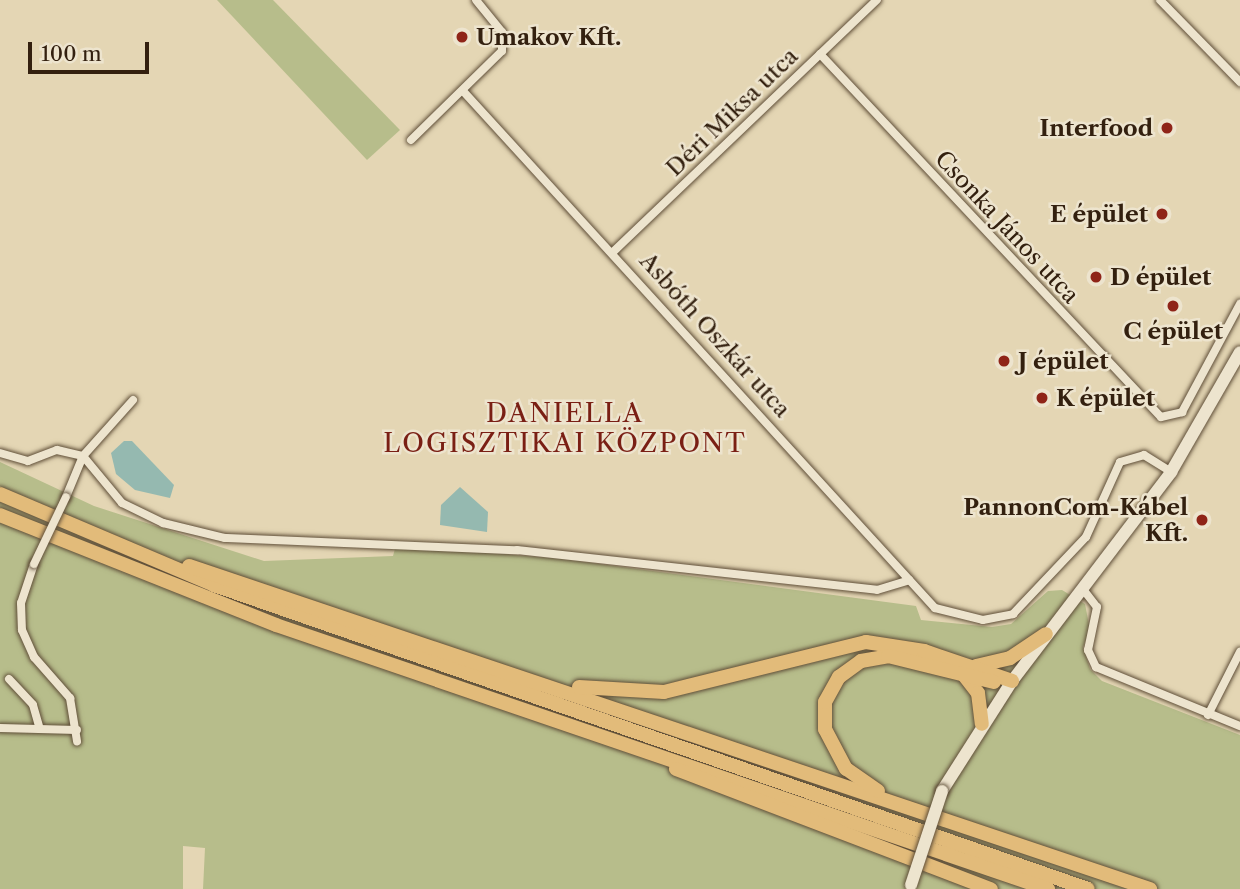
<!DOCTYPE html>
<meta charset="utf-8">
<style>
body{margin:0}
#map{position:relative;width:1240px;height:889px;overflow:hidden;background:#e4d6b4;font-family:"Libre Caslon Text",serif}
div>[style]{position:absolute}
.green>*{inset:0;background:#b7bd8b}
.water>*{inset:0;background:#95b9b0}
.roads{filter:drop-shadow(0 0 2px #5f4e38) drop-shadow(0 0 2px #5f4e38)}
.street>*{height:8px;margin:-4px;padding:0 4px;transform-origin:4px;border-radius:4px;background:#ede4ce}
.secondary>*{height:12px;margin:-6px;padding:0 6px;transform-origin:6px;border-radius:6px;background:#ede4ce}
.highway>*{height:14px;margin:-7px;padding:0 7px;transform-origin:7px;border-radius:7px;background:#e2bb7a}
.bridges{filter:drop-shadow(0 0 2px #5f4e38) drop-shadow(0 0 2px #5f4e38)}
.street-bridge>*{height:8px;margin:-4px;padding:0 4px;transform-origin:4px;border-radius:4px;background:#ede4ce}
.secondary-bridge>*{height:12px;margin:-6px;padding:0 6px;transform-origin:6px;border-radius:6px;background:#ede4ce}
.dots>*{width:19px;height:19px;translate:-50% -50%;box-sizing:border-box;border:4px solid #ede4ce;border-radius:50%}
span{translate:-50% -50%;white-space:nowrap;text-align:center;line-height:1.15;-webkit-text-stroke:5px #ede4ce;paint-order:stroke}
.poi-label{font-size:23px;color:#33200f;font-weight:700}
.left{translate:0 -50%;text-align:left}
.right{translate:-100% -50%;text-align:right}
.street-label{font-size:23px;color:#33200f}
.quarter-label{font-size:26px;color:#7a1f14;letter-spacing:2px}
.scale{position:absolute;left:28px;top:42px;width:121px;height:32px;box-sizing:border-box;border:4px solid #33200f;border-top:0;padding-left:9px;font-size:21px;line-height:24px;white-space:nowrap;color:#33200f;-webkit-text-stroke:5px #ede4ce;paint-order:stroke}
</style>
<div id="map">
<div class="green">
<i style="clip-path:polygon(217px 0,273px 0,400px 130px,367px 160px)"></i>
<i style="clip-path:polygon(0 462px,94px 506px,264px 561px,393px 556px,396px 545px,562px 559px,916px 606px,921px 620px,992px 627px,1011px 624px,1048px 591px,1062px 590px,1085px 604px,1090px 630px,1083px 647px,1090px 669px,1102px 681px,1240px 735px,1240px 889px,203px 889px,205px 848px,183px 846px,183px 889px,0 889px)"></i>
</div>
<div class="water">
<i style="clip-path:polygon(124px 441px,132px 441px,174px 485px,170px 498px,135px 490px,116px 474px,111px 453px)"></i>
<i style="clip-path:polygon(460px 487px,488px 512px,487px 532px,440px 525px,441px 505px)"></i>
</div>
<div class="roads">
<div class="street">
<i style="left:1160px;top:0;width:115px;rotate:45.7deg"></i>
<i style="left:820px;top:54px;width:498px;rotate:46.8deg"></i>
<i style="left:1161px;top:417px;width:22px;rotate:-13deg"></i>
<i style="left:1182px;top:412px;width:123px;rotate:-61.8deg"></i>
<i style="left:463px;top:91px;width:700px;rotate:47.61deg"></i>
<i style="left:935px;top:608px;width:49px;rotate:14deg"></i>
<i style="left:983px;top:620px;width:31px;rotate:-11deg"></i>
<i style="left:1013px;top:614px;width:106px;rotate:-46.5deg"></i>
<i style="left:1086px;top:537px;width:82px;rotate:-65.6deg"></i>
<i style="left:1120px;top:462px;width:25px;rotate:-16deg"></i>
<i style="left:1144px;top:455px;width:32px;rotate:32deg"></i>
<i style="left:411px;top:140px;width:127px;rotate:-44.4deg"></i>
<i style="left:502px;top:51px;width:19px;rotate:-90deg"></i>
<i style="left:502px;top:32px;width:41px;rotate:-129.1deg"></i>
<i style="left:613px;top:252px;width:365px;rotate:-43.7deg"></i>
<i style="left:0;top:453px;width:29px;rotate:16deg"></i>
<i style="left:28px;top:461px;width:31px;rotate:-21deg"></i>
<i style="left:57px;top:450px;width:27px;rotate:13deg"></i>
<i style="left:83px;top:456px;width:61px;rotate:50.3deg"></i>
<i style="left:122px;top:503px;width:46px;rotate:26deg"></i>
<i style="left:163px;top:523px;width:64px;rotate:13.6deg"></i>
<i style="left:225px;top:538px;width:292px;rotate:2.4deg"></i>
<i style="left:517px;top:550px;width:362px;rotate:6.3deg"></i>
<i style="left:877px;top:590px;width:34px;rotate:-17deg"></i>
<i style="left:66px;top:497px;width:44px;rotate:-67.5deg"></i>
<i style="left:83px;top:456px;width:75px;rotate:-48.2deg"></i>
<i style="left:34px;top:564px;width:41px;rotate:108.4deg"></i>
<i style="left:21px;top:603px;width:27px;rotate:88deg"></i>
<i style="left:22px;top:630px;width:30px;rotate:66deg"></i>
<i style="left:34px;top:657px;width:55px;rotate:48.7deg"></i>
<i style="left:70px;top:698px;width:44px;rotate:80.8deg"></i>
<i style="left:1082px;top:588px;width:24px;rotate:52deg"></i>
<i style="left:1097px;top:607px;width:44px;rotate:101.8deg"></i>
<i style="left:1088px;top:650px;width:19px;rotate:65deg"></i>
<i style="left:1096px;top:667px;width:156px;rotate:22.3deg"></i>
<i style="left:9px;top:679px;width:35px;rotate:47deg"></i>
<i style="left:33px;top:705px;width:25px;rotate:74deg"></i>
<i style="left:1208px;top:715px;width:71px;rotate:-63.1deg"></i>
<i style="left:0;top:728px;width:77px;rotate:1.5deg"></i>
</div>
<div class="secondary">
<i style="left:942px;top:791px;width:130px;rotate:-57.5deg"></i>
<i style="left:1012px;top:681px;width:263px;rotate:-52.7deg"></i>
<i style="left:1171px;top:472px;width:138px;rotate:-60.1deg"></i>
</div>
<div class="highway">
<i style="left:0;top:494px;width:233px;rotate:23deg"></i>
<i style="left:214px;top:585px;width:925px;rotate:19.18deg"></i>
<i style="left:0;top:515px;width:297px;rotate:21.7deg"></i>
<i style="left:276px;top:625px;width:816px;rotate:18.88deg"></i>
<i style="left:189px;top:566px;width:1014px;rotate:18.58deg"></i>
<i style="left:976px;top:666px;width:35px;rotate:-13deg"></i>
<i style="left:1010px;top:658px;width:43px;rotate:-33.7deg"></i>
<i style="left:963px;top:674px;width:24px;rotate:52deg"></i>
<i style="left:978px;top:693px;width:31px;rotate:83deg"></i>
<i style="left:579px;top:687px;width:85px;rotate:3.4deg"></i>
<i style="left:664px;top:692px;width:208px;rotate:-13.9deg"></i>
<i style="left:866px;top:642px;width:59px;rotate:8.8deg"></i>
<i style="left:924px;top:651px;width:93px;rotate:18.8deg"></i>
<i style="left:676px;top:769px;width:337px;rotate:20.9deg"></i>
<i style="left:878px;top:791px;width:39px;rotate:-145deg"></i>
<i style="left:846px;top:769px;width:45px;rotate:-117.7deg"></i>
<i style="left:825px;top:729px;width:27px;rotate:-90deg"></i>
<i style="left:825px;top:702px;width:29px;rotate:-61deg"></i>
<i style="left:839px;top:677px;width:27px;rotate:-36deg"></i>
<i style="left:861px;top:661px;width:27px;rotate:-10deg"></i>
<i style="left:888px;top:656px;width:109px;rotate:13.8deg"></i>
</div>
</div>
<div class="bridges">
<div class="street-bridge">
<i style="left:34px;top:564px;width:74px;rotate:-64.5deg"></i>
</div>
<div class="secondary-bridge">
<i style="left:911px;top:885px;width:99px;rotate:-71.7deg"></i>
</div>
</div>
<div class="dots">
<i style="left:462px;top:37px;background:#8f2418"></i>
<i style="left:1167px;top:128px;background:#8f2418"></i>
<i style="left:1162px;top:214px;background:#8f2418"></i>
<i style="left:1096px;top:277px;background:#8f2418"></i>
<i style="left:1173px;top:306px;background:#8f2418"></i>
<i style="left:1004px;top:361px;background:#8f2418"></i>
<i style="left:1042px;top:398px;background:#8f2418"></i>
<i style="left:1202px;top:520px;background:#8f2418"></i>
</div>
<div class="poi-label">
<span class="left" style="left:476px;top:37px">Umakov Kft.</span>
<span class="right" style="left:1153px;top:128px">Interfood</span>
<span class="right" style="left:1148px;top:214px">E épület</span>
<span class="left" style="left:1110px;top:277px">D épület</span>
<span style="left:1173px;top:331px">C épület</span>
<span class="left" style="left:1018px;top:361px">J épület</span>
<span class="left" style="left:1056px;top:398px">K épület</span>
<span class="right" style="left:1188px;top:520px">PannonCom-Kábel<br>Kft.</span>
</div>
<div class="street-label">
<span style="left:732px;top:112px;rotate:-44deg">Déri Miksa utca</span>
<span style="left:1007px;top:227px;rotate:47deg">Csonka János utca</span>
<span style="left:715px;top:335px;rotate:48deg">Asbóth Oszkár utca</span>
</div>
<div class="quarter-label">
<span style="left:565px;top:429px">DANIELLA<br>LOGISZTIKAI KÖZPONT</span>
</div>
<div class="scale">100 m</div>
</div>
